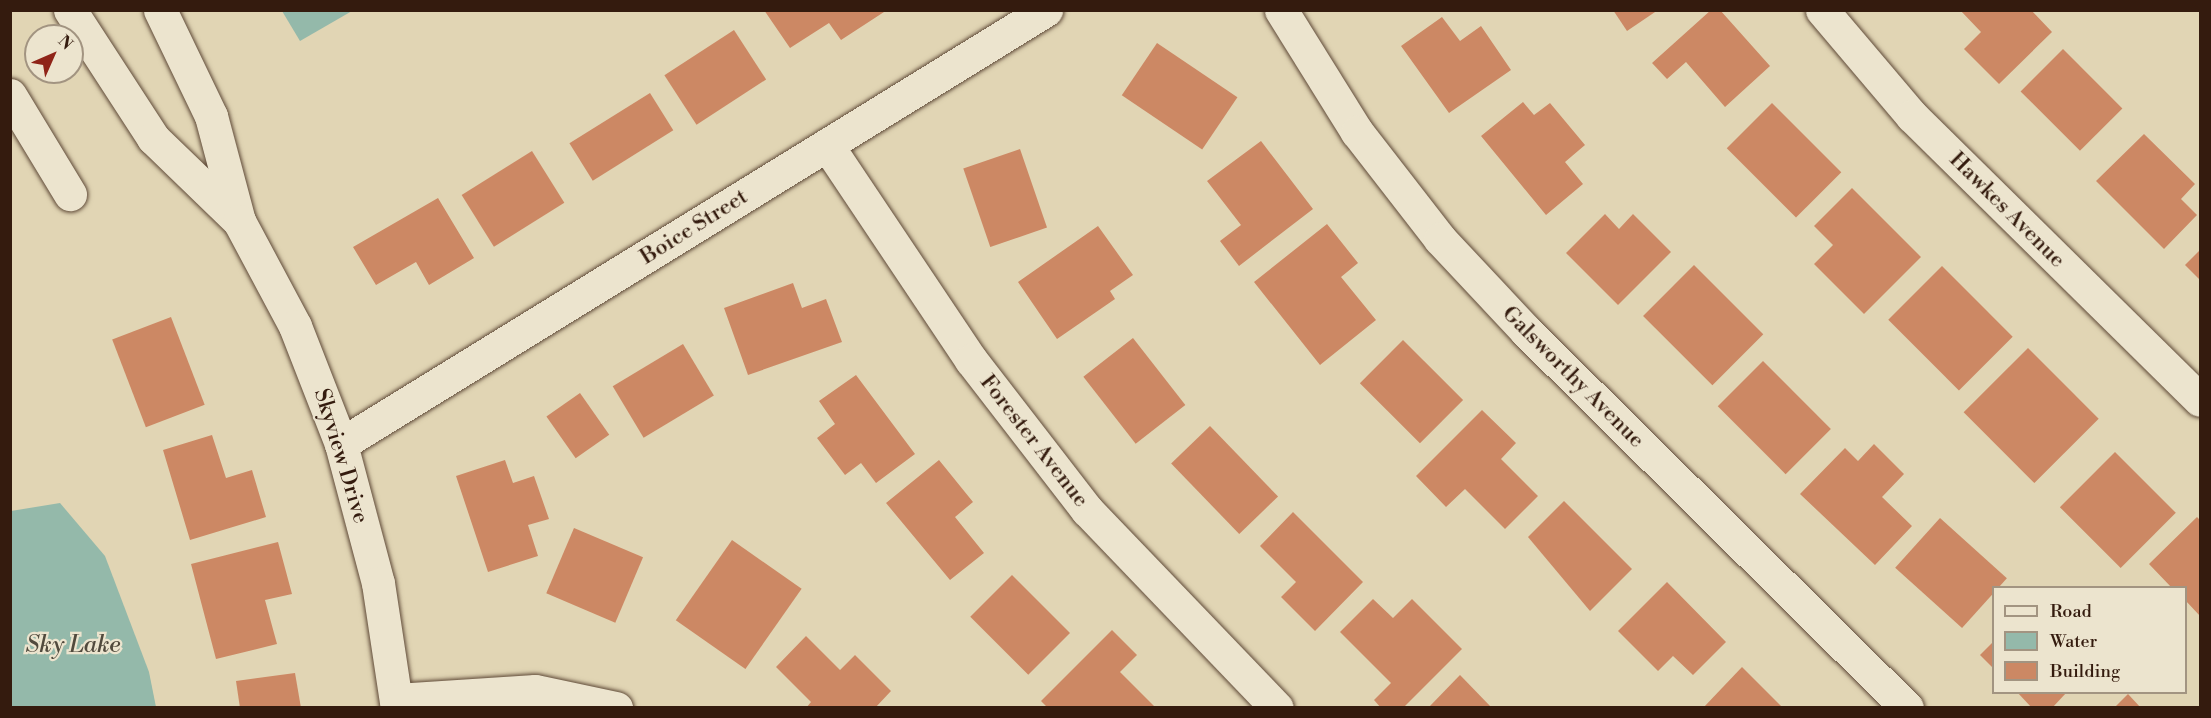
<!DOCTYPE html>
<style>
body{margin:0}
#map{position:relative;width:2211px;height:718px;overflow:hidden;background:#e1d5b4;font-family:"Libre Bodoni",serif}
div>[style]{position:absolute}
.water>*{inset:0;background:#94b9aa}
.building>*{inset:0;background:#cc8864;transform-origin:0 0}
.roads{filter:drop-shadow(0 0 2px #5f4a38) drop-shadow(0 0 2px #5f4a38)}
.minor>*{height:33px;margin:-16.5px;padding:0 16.5px;transform-origin:16.5px;border-radius:16.5px;background:#ece4ce}
span{translate:-50% -50%;white-space:nowrap;text-align:center;line-height:1.15;-webkit-text-stroke:4.5px #ece4ce;paint-order:stroke}
.street-label{font-size:22px;color:#341b0e}
.water-label{font-size:24px;color:#514a3d;font-style:italic}
.frame{position:absolute;inset:0;border:12px solid #341b0e;pointer-events:none}
.legend{position:absolute;left:1992px;top:586px;width:195px;height:108px;box-sizing:border-box;background:#ece4ce;border:2px solid #a29481;margin:0;padding:8px 10px;list-style:none;font-size:18px;color:#341b0e}
.legend li{display:flex;align-items:center;gap:12px;height:30px}
.legend b{width:30px;border:2px solid #a29481}
.north{position:absolute;left:24px;top:24px;width:60px;height:60px;box-sizing:border-box;background:#ece4ce;border:2px solid #a29481;border-radius:50%;rotate:45deg;font-size:16px;font-weight:700;line-height:24px;text-align:center;color:#341b0e}
.north::after{content:'';display:block;margin:auto;width:21px;height:27px;background:#8f2418;clip-path:polygon(50% 0,100% 100%,50% 72%,0 100%)}
</style>
<div id="map">
<div class="water">
<i style="clip-path:polygon(282px 11px,352px 11px,300px 41px)"></i>
<i style="clip-path:polygon(60px 503px,105px 556px,149px 672px,156px 707px,11px 707px,11px 511px)"></i>
</div>
<div class="building">
<i style="clip-path:polygon(764px 10px,882px 10px,884px 12px,841px 40px,829px 23px,790px 48px)"></i>
<i style="clip-path:polygon(1613px 10px,1658px 10px,1627px 31px)"></i>
<i style="clip-path:polygon(1711px 10px,1720px 10px,1770px 66px,1725px 107px,1686px 62px,1667px 79px,1652px 63px)"></i>
<i style="clip-path:polygon(1960px 10px,2031px 10px,2052px 32px,1999px 84px,1964px 49px,1981px 32px)"></i>
<i style="clip-path:polygon(1442px 17px,1460px 41px,1481px 26px,1511px 70px,1449px 113px,1401px 46px)"></i>
<i style="left:734px;top:30px;width:59px;height:83px;rotate:57deg"></i>
<i style="left:1157px;top:43px;width:97px;height:63px;rotate:34deg"></i>
<i style="left:2063px;top:49px;width:84px;height:60px;rotate:45deg"></i>
<i style="left:650px;top:93px;width:44px;height:95px;rotate:58deg"></i>
<i style="clip-path:polygon(1523px 102px,1534px 115px,1550px 103px,1585px 145px,1565px 162px,1583px 184px,1546px 215px,1481px 136px)"></i>
<i style="left:1772px;top:103px;width:98px;height:64px;rotate:45deg"></i>
<i style="clip-path:polygon(2144px 134px,2195px 184px,2181px 199px,2197px 215px,2164px 249px,2096px 181px)"></i>
<i style="clip-path:polygon(1261px 141px,1313px 209px,1239px 266px,1220px 241px,1241px 225px,1207px 181px)"></i>
<i style="left:1020px;top:149px;width:83px;height:60px;rotate:71deg"></i>
<i style="left:532px;top:151px;width:61px;height:83px;rotate:58deg"></i>
<i style="clip-path:polygon(1852px 188px,1921px 257px,1864px 314px,1814px 264px,1833px 245px,1814px 226px)"></i>
<i style="clip-path:polygon(438px 198px,474px 258px,429px 285px,416px 262px,376px 285px,353px 247px)"></i>
<i style="clip-path:polygon(1605px 214px,1619px 229px,1633px 214px,1671px 252px,1618px 305px,1566px 253px)"></i>
<i style="clip-path:polygon(1327px 224px,1358px 263px,1341px 277px,1376px 320px,1320px 365px,1254px 282px)"></i>
<i style="clip-path:polygon(1098px 226px,1133px 275px,1110px 291px,1115px 299px,1057px 339px,1018px 282px)"></i>
<i style="clip-path:polygon(2200px 250px,2200px 280px,2185px 265px)"></i>
<i style="left:1694px;top:265px;width:98px;height:72px;rotate:45deg"></i>
<i style="left:1942px;top:266px;width:100px;height:76px;rotate:45deg"></i>
<i style="clip-path:polygon(793px 283px,802px 308px,826px 299px,842px 342px,748px 375px,724px 308px)"></i>
<i style="left:171px;top:317px;width:94px;height:63px;rotate:69deg"></i>
<i style="left:1133px;top:338px;width:85px;height:63px;rotate:52deg"></i>
<i style="left:1403px;top:340px;width:85px;height:61px;rotate:45deg"></i>
<i style="left:683px;top:344px;width:60px;height:82px;rotate:59deg"></i>
<i style="left:2028px;top:348px;width:100px;height:91px;rotate:45deg"></i>
<i style="left:1763px;top:361px;width:96px;height:64px;rotate:45deg"></i>
<i style="clip-path:polygon(856px 375px,915px 454px,876px 483px,861px 463px,845px 475px,817px 438px,835px 424px,819px 401px)"></i>
<i style="left:580px;top:393px;width:51px;height:41px;rotate:55deg"></i>
<i style="clip-path:polygon(1482px 410px,1516px 443px,1501px 459px,1538px 496px,1505px 529px,1465px 489px,1446px 507px,1416px 476px)"></i>
<i style="left:1210px;top:426px;width:98px;height:54px;rotate:46deg"></i>
<i style="clip-path:polygon(212px 435px,226px 478px,252px 470px,266px 517px,190px 540px,163px 450px)"></i>
<i style="clip-path:polygon(1874px 444px,1904px 474px,1882px 497px,1912px 526px,1875px 565px,1800px 494px,1845px 448px,1858px 461px)"></i>
<i style="left:2115px;top:452px;width:86px;height:78px;rotate:45deg"></i>
<i style="clip-path:polygon(505px 460px,513px 483px,534px 476px,549px 519px,528px 525px,538px 556px,488px 572px,456px 476px)"></i>
<i style="clip-path:polygon(939px 460px,973px 502px,955px 517px,984px 553px,950px 580px,886px 503px)"></i>
<i style="clip-path:polygon(1564px 501px,1632px 569px,1590px 611px,1528px 537px)"></i>
<i style="clip-path:polygon(1293px 512px,1363px 582px,1315px 631px,1281px 597px,1296px 582px,1260px 546px)"></i>
<i style="clip-path:polygon(2197px 517px,2200px 520px,2200px 616px,2186px 601px,2186px 588px,2172px 588px,2149px 564px)"></i>
<i style="left:1940px;top:518px;width:90px;height:67px;rotate:42deg"></i>
<i style="left:574px;top:528px;width:75px;height:71px;rotate:23deg"></i>
<i style="left:732px;top:540px;width:85px;height:98px;rotate:35deg"></i>
<i style="clip-path:polygon(278px 542px,292px 594px,265px 600px,277px 644px,216px 659px,191px 564px)"></i>
<i style="left:1012px;top:575px;width:82px;height:59px;rotate:45deg"></i>
<i style="clip-path:polygon(1667px 582px,1726px 642px,1693px 675px,1673px 656px,1658px 671px,1618px 631px)"></i>
<i style="clip-path:polygon(1373px 599px,1393px 618px,1412px 599px,1462px 649px,1403px 708px,1381px 708px,1374px 700px,1391px 683px,1340px 632px)"></i>
<i style="clip-path:polygon(1112px 630px,1137px 655px,1120px 672px,1156px 708px,1048px 708px,1041px 701px)"></i>
<i style="clip-path:polygon(806px 636px,840px 670px,855px 655px,891px 691px,875px 708px,806px 708px,811px 702px,776px 667px)"></i>
<i style="clip-path:polygon(1994px 641px,1994px 669px,1980px 655px)"></i>
<i style="clip-path:polygon(1742px 667px,1783px 708px,1703px 708px)"></i>
<i style="clip-path:polygon(295px 673px,301px 708px,240px 708px,236px 681px)"></i>
<i style="clip-path:polygon(1460px 675px,1492px 708px,1428px 708px)"></i>
<i style="clip-path:polygon(2017px 692px,2067px 692px,2052px 708px,2032px 708px)"></i>
<i style="clip-path:polygon(2128px 694px,2141px 708px,2114px 708px)"></i>
</div>
<div class="roads">
<div class="minor">
<i style="left:70px;top:10px;width:153px;rotate:57deg"></i>
<i style="left:153px;top:138px;width:120px;rotate:44deg"></i>
<i style="left:160px;top:10px;width:118px;rotate:64.3deg"></i>
<i style="left:211px;top:116px;width:109px;rotate:75.1deg"></i>
<i style="left:239px;top:221px;width:119px;rotate:61.9deg"></i>
<i style="left:295px;top:326px;width:127px;rotate:68.7deg"></i>
<i style="left:341px;top:444px;width:144px;rotate:75.1deg"></i>
<i style="left:378px;top:583px;width:126px;rotate:81.4deg"></i>
<i style="left:1281px;top:10px;width:144px;rotate:58.1deg"></i>
<i style="left:1357px;top:132px;width:135px;rotate:52.2deg"></i>
<i style="left:1440px;top:239px;width:126px;rotate:46.9deg"></i>
<i style="left:1526px;top:331px;width:536px;rotate:44.7deg"></i>
<i style="left:1822px;top:10px;width:139px;rotate:49.7deg"></i>
<i style="left:1912px;top:116px;width:404px;rotate:44.6deg"></i>
<i style="left:10px;top:95px;width:116px;rotate:58.8deg"></i>
<i style="left:827px;top:145px;width:259px;rotate:56.2deg"></i>
<i style="left:971px;top:360px;width:190px;rotate:52.3deg"></i>
<i style="left:1087px;top:510px;width:274px;rotate:46.2deg"></i>
<i style="left:341px;top:444px;width:828px;rotate:-31.62deg"></i>
<i style="left:396px;top:700px;width:139px;rotate:-3.7deg"></i>
<i style="left:535px;top:691px;width:83px;rotate:11.9deg"></i>
</div>
</div>
<div class="street-label">
<span style="left:2007px;top:210px;rotate:45deg">Hawkes Avenue</span>
<span style="left:694px;top:227px;rotate:-32deg">Boice Street</span>
<span style="left:1573px;top:377px;rotate:45deg">Galsworthy Avenue</span>
<span style="left:1034px;top:441px;rotate:52deg">Forester Avenue</span>
<span style="left:341px;top:456px;rotate:73deg">Skyview Drive</span>
</div>
<div class="water-label">
<span style="left:73px;top:646px">Sky Lake</span>
</div>
<div class="frame"></div>
<ul class="legend">
<li><b style="height:8px;background:#ece4ce"></b>Road</li>
<li><b style="height:16px;background:#94b9aa"></b>Water</li>
<li><b style="height:16px;background:#cc8864"></b>Building</li>
</ul>
<div class="north">N</div>
</div>
